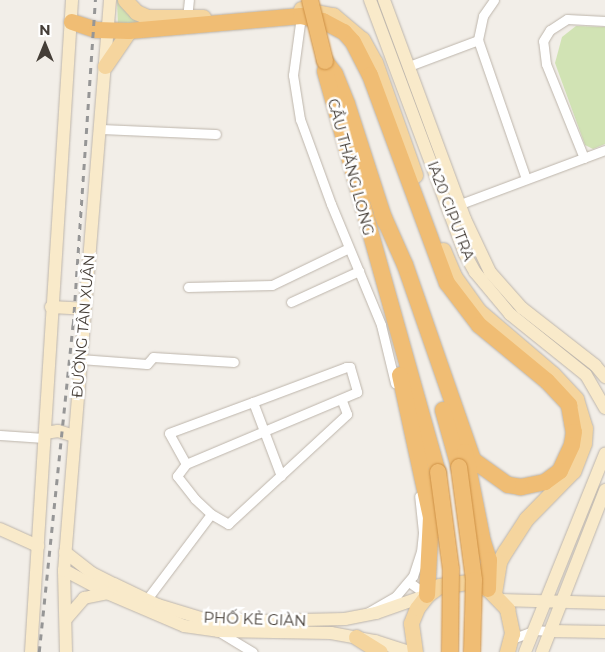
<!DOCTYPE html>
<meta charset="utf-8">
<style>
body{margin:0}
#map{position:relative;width:605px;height:652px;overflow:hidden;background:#f2eee8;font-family:Montserrat,sans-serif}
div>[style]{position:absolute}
.green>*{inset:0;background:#d1e3b4}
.roads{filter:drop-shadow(0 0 1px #bdb5ab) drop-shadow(0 0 1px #bdb5ab)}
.street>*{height:9px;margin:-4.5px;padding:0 4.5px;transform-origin:4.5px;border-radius:4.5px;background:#fff}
.secondary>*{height:12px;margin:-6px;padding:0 6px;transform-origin:6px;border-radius:6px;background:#f9eaca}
.primary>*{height:15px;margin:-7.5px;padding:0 7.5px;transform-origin:7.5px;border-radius:7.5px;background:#f5d59e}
.highway>*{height:16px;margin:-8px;padding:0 8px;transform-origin:8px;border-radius:8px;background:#f0bd74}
.rail>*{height:2.5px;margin-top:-1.25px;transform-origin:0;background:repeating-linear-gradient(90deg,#969696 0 6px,transparent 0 12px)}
.bridges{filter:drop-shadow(0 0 1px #ce9145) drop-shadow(0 0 1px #ce9145)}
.highway-bridge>*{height:16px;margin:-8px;padding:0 8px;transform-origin:8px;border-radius:8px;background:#f0bd74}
span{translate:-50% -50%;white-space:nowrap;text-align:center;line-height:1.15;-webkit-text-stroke:5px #fff;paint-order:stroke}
.street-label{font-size:15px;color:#453e37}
.north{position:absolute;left:20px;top:20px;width:50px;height:50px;-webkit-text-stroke:4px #fff;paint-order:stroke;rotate:0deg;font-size:14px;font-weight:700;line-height:20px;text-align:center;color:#453e37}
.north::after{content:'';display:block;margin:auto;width:18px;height:22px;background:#453e37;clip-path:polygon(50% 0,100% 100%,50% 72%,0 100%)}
</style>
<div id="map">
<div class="green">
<i style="clip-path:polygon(117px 0,120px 0,148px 24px,118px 27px)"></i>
<i style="clip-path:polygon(576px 26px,605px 27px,605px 144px,593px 149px,585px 145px,555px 63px,562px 37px)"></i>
</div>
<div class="roads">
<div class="street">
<i style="left:494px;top:0;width:19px;rotate:125deg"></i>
<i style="left:483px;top:16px;width:25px;rotate:102deg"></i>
<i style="left:478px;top:40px;width:147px;rotate:70.9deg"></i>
<i style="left:301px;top:16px;width:60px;rotate:97.7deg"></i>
<i style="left:293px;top:75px;width:45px;rotate:81deg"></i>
<i style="left:300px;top:119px;width:90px;rotate:70deg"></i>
<i style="left:331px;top:204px;width:131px;rotate:67.5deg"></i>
<i style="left:381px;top:325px;width:60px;rotate:76.4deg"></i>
<i style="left:187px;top:18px;width:18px;rotate:-84deg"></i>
<i style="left:409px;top:66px;width:74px;rotate:-20.6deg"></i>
<i style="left:100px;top:129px;width:116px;rotate:2.5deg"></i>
<i style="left:584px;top:158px;width:101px;rotate:-112deg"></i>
<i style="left:546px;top:64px;width:23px;rotate:-97deg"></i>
<i style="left:543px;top:41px;width:13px;rotate:-58deg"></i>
<i style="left:550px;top:30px;width:20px;rotate:-33deg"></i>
<i style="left:567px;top:19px;width:38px;rotate:3deg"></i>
<i style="left:455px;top:206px;width:160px;rotate:-20.5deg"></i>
<i style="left:188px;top:287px;width:84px;rotate:-1.4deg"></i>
<i style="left:272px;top:285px;width:85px;rotate:-25.7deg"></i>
<i style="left:291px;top:302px;width:75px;rotate:-24.5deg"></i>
<i style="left:80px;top:359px;width:67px;rotate:4.3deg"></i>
<i style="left:147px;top:364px;width:9px;rotate:-49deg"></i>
<i style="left:153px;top:357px;width:81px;rotate:3.5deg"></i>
<i style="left:253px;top:402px;width:99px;rotate:-20.6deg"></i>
<i style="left:346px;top:367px;width:4px"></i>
<i style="left:350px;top:367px;width:26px;rotate:74deg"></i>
<i style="left:357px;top:392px;width:186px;rotate:157.2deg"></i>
<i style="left:186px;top:464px;width:15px;rotate:127deg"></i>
<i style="left:177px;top:476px;width:29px;rotate:52deg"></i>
<i style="left:195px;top:499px;width:22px;rotate:43deg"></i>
<i style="left:211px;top:514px;width:20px;rotate:30deg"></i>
<i style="left:228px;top:524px;width:162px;rotate:-42.7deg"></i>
<i style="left:347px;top:414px;width:14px;rotate:-111deg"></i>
<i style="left:0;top:435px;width:44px;rotate:3.9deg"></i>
<i style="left:186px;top:464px;width:35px;rotate:-119deg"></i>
<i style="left:169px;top:433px;width:90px;rotate:-20.3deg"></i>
<i style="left:253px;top:402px;width:79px;rotate:69.3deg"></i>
<i style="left:409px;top:582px;width:22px;rotate:36deg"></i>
<i style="left:147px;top:599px;width:106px;rotate:-53deg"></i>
<i style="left:367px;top:613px;width:34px;rotate:-30deg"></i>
<i style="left:396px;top:596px;width:26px;rotate:-50deg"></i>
<i style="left:413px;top:576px;width:25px;rotate:-72deg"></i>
<i style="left:421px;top:552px;width:20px;rotate:-84deg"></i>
<i style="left:423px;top:532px;width:36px;rotate:-96deg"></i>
<i style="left:221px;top:633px;width:37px;rotate:31deg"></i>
<i style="left:512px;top:639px;width:25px;rotate:-21deg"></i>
<i style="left:535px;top:630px;width:16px;rotate:4deg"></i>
</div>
<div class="secondary">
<i style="left:370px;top:0;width:271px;rotate:69.5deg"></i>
<i style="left:465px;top:254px;width:21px;rotate:61deg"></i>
<i style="left:475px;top:272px;width:55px;rotate:50.2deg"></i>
<i style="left:510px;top:314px;width:97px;rotate:38.8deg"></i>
<i style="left:586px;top:375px;width:38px;rotate:60deg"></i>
<i style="left:384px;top:0;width:233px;rotate:69.7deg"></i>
<i style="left:465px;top:219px;width:59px;rotate:64.7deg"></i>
<i style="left:490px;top:272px;width:48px;rotate:48.4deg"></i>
<i style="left:522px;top:308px;width:93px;rotate:38deg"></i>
<i style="left:595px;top:365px;width:16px;rotate:50deg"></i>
<i style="left:51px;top:307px;width:33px;rotate:3deg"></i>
<i style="left:45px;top:433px;width:13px;rotate:-9deg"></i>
<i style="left:58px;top:431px;width:17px;rotate:17deg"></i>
<i style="left:0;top:529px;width:42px;rotate:24.1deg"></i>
<i style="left:65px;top:552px;width:34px;rotate:38deg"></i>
<i style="left:92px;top:573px;width:25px;rotate:27deg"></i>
<i style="left:114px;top:584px;width:49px;rotate:25.5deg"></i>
<i style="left:158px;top:605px;width:48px;rotate:16.9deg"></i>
<i style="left:204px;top:619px;width:56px;rotate:2deg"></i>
<i style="left:260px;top:621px;width:85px;rotate:-1.3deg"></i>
<i style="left:345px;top:619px;width:32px;rotate:-11deg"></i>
<i style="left:376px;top:613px;width:54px;rotate:-19.4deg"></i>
<i style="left:64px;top:570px;width:49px;rotate:28.1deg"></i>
<i style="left:107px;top:593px;width:84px;rotate:23.2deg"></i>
<i style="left:184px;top:626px;width:34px;rotate:8deg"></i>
<i style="left:218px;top:631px;width:113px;rotate:1deg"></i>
<i style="left:331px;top:633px;width:45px;rotate:10.3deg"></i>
<i style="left:375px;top:641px;width:35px;rotate:18deg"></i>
<i style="left:500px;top:600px;width:105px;rotate:1.6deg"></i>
<i style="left:66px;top:619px;width:28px;rotate:-49deg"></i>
<i style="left:84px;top:598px;width:24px;rotate:-12deg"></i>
<i style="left:551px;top:631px;width:54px;rotate:1.1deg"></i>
<i style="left:31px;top:652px;width:653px;rotate:-86.4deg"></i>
<i style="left:66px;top:652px;width:81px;rotate:-91.4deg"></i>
<i style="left:64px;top:571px;width:573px;rotate:-85.39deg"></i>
<i style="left:525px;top:652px;width:214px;rotate:-68deg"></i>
<i style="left:542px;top:652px;width:174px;rotate:-68.7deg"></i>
</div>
<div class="primary">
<i style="left:125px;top:0;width:16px;rotate:47deg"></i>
<i style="left:136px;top:12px;width:13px;rotate:23deg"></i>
<i style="left:148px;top:17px;width:55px"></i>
<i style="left:301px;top:9px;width:33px;rotate:11deg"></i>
<i style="left:333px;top:15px;width:38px;rotate:40deg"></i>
<i style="left:362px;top:39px;width:26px;rotate:61deg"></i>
<i style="left:375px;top:62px;width:120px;rotate:70.5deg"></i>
<i style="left:105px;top:66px;width:42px;rotate:-55.6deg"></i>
<i style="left:443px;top:250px;width:28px;rotate:67deg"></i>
<i style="left:454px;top:276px;width:43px;rotate:54.5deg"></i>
<i style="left:479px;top:311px;width:97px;rotate:40.4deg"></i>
<i style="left:553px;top:374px;width:34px;rotate:47deg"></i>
<i style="left:576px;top:399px;width:30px;rotate:73deg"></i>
<i style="left:585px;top:428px;width:15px;rotate:94deg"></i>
<i style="left:584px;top:443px;width:30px;rotate:111deg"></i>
<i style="left:573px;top:471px;width:67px;rotate:134.4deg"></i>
<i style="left:526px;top:519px;width:38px;rotate:123deg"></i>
<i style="left:505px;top:551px;width:13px;rotate:119deg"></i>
<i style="left:499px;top:562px;width:32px;rotate:99deg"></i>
<i style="left:356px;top:637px;width:28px;rotate:32deg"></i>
<i style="left:415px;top:652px;width:29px;rotate:-98deg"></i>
<i style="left:411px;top:623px;width:16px;rotate:-68deg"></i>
<i style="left:417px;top:608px;width:16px;rotate:-52deg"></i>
<i style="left:427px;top:595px;width:15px;rotate:-37deg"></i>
<i style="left:439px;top:586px;width:29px;rotate:-8deg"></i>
<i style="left:468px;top:582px;width:21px;rotate:19deg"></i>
<i style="left:488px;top:589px;width:28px;rotate:46deg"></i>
<i style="left:507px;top:609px;width:25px;rotate:78deg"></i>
<i style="left:512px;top:633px;width:20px;rotate:105deg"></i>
</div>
<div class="highway">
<i style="left:72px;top:22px;width:26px;rotate:18deg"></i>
<i style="left:97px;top:30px;width:32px;rotate:2deg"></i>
<i style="left:129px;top:31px;width:173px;rotate:-5deg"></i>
<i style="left:301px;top:16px;width:23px;rotate:13deg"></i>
<i style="left:323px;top:21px;width:24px;rotate:28deg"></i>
<i style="left:344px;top:32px;width:13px;rotate:48deg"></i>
<i style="left:353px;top:42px;width:37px;rotate:63deg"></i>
<i style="left:370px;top:75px;width:222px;rotate:69.7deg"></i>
<i style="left:447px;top:283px;width:53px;rotate:52.7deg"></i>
<i style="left:479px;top:325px;width:88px;rotate:39.5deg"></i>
<i style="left:547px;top:381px;width:33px;rotate:47deg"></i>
<i style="left:569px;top:405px;width:27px;rotate:80deg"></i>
<i style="left:574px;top:432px;width:13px;rotate:99deg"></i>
<i style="left:572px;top:445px;width:29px;rotate:115deg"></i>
<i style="left:560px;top:471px;width:19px;rotate:144deg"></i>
<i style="left:545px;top:482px;width:25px;rotate:168deg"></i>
<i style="left:521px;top:487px;width:13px;rotate:-171deg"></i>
<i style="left:508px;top:485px;width:43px;rotate:-144.5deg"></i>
<i style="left:473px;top:460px;width:207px;rotate:-109.2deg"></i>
<i style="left:405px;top:265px;width:57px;rotate:-113.9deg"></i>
<i style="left:325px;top:61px;width:16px;rotate:52deg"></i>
<i style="left:335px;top:74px;width:32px;rotate:68deg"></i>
<i style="left:347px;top:104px;width:124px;rotate:72.1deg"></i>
<i style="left:325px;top:71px;width:417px;rotate:74.3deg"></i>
<i style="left:400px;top:375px;width:145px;rotate:77.7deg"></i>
<i style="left:431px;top:517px;width:78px;rotate:92.9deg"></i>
<i style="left:443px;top:410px;width:59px;rotate:74.3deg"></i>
<i style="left:465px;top:452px;width:92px;rotate:78.7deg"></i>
<i style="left:483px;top:542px;width:19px;rotate:72deg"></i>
<i style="left:489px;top:560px;width:29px;rotate:92deg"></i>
</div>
</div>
<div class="rail">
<i style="left:39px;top:652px;width:329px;rotate:-84.1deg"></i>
<i style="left:73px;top:325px;width:326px;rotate:-86.1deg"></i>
</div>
<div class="bridges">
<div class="highway-bridge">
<i style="left:310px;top:0;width:63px;rotate:76.2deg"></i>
<i style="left:459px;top:467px;width:114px;rotate:82.4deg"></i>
<i style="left:474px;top:580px;width:72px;rotate:91.6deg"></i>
<i style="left:438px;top:472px;width:98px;rotate:82.4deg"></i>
<i style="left:451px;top:569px;width:83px;rotate:90.7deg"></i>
</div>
</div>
<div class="street-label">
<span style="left:351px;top:167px;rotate:75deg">CẦU THĂNG LONG</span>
<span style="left:451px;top:211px;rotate:69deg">IA20 CIPUTRA</span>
<span style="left:83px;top:326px;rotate:-85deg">ĐƯỜNG TÂN XUÂN</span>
<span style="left:255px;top:619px;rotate:2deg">PHỐ KẺ GIÀN</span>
</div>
<div class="north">N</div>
</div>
